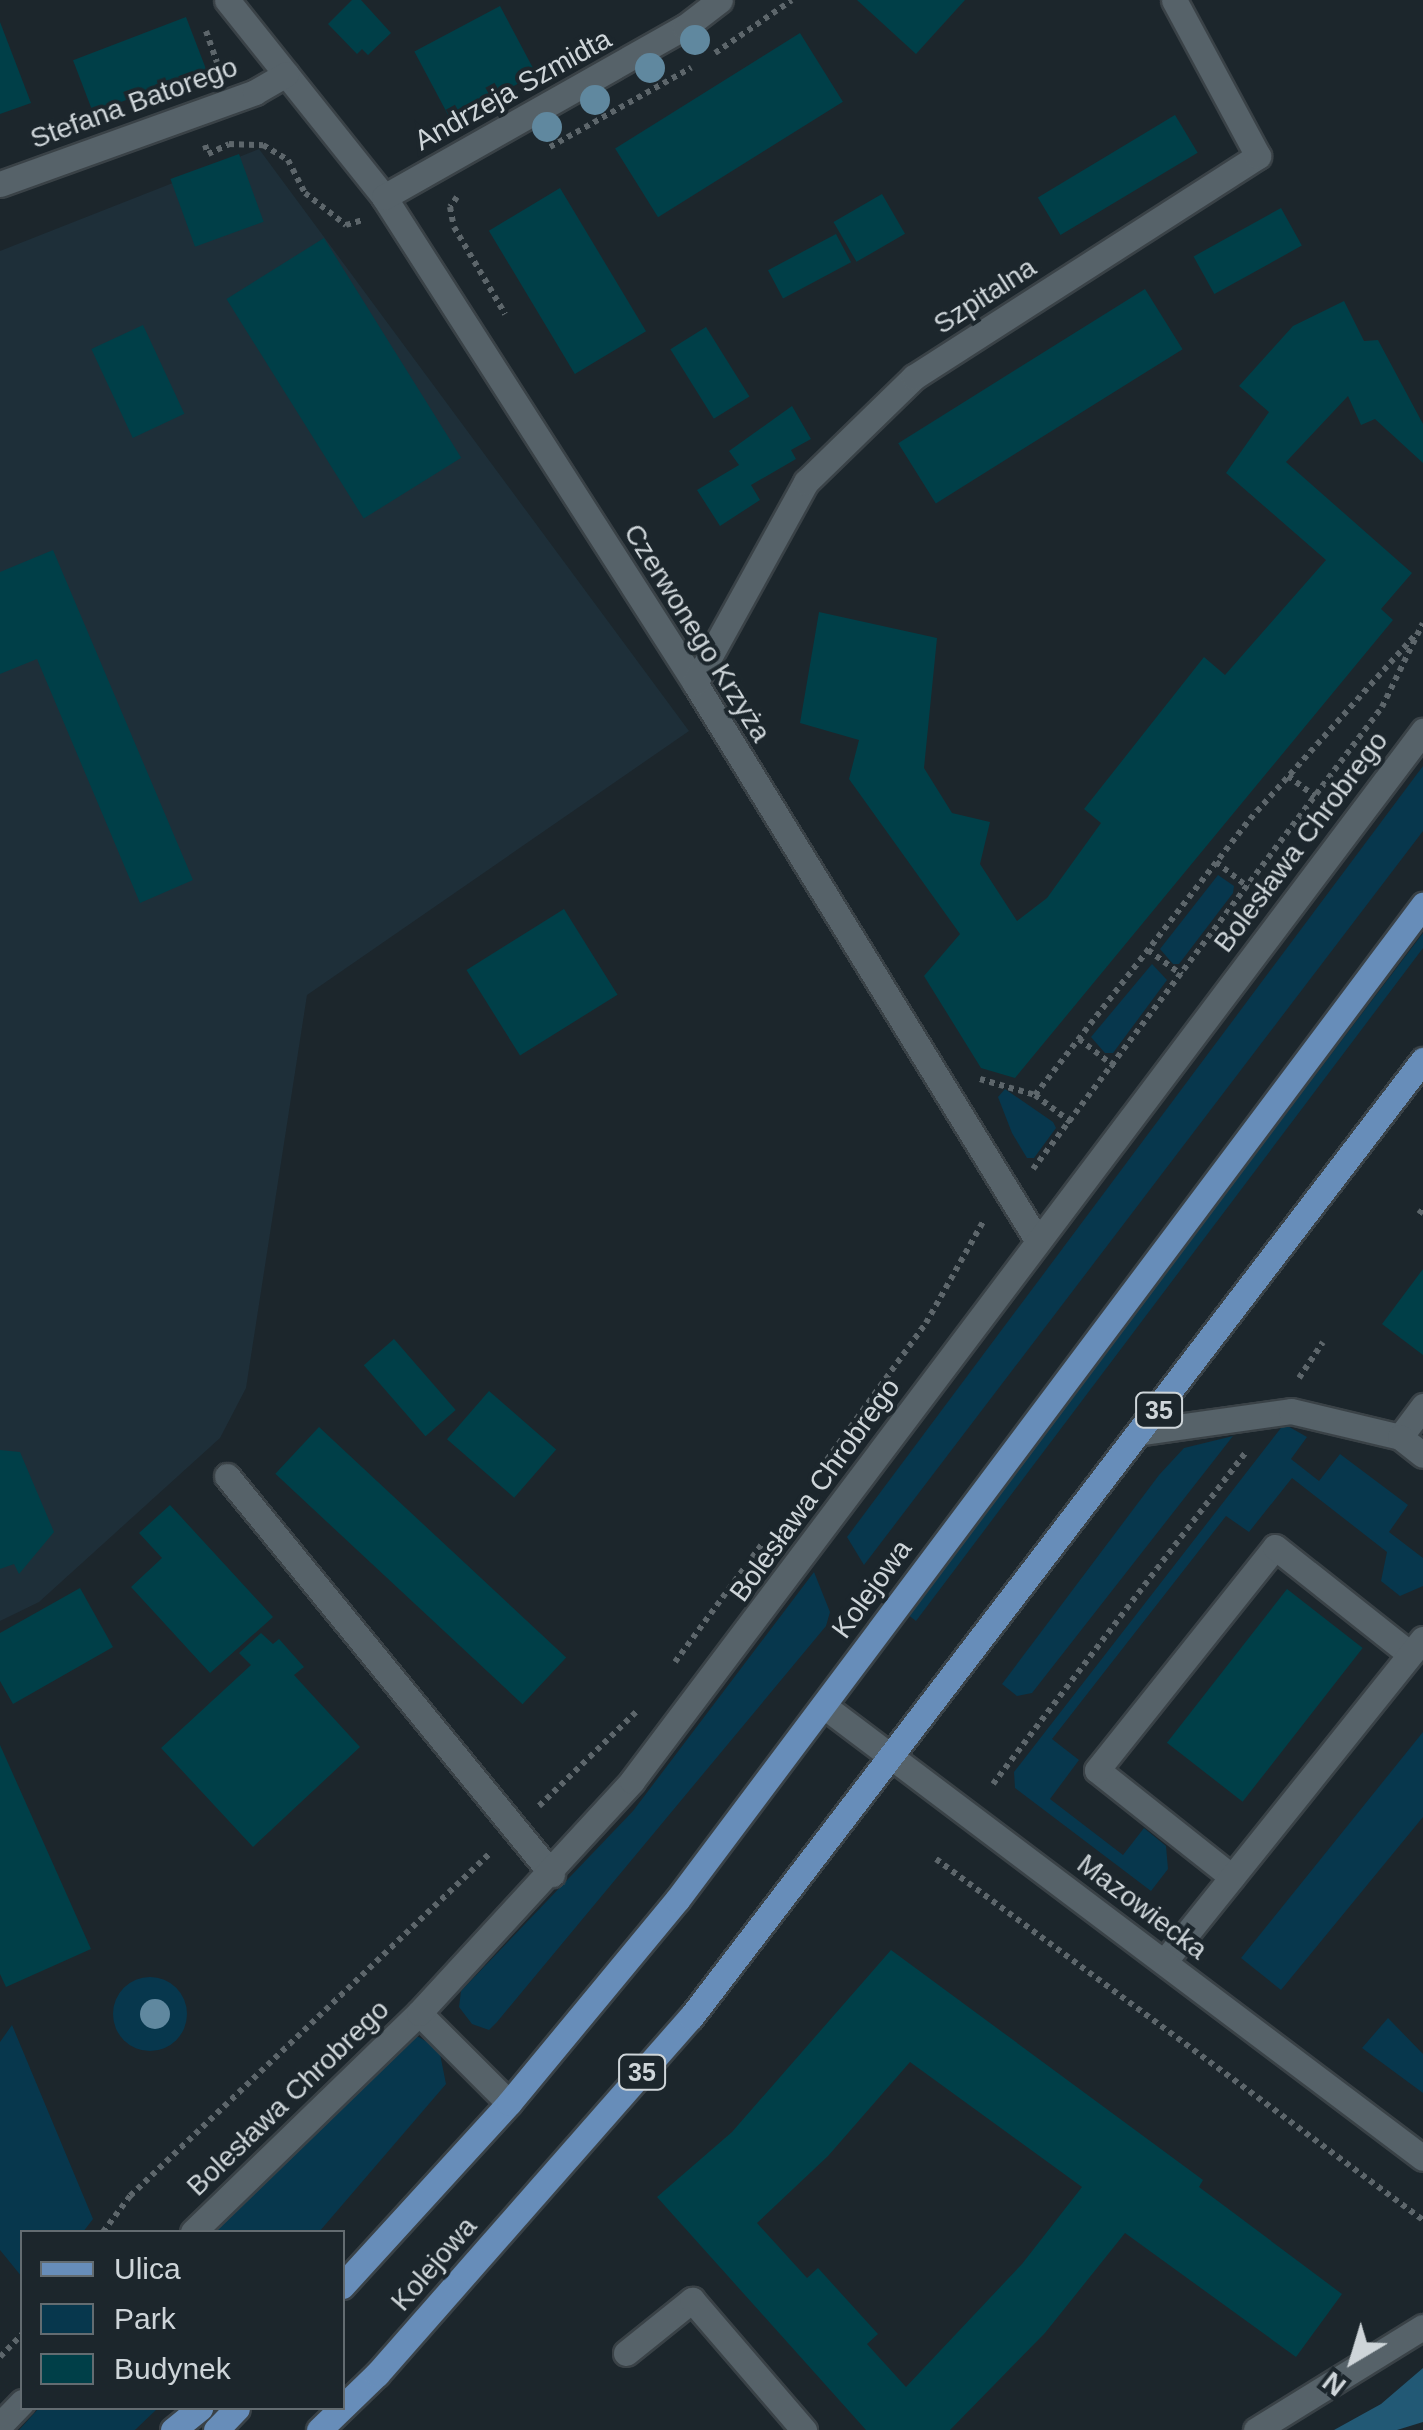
<!DOCTYPE html>
<html>
<head>
<meta charset="utf-8">
<style>
  body { margin:0 }
  #map { position:relative; width:1423px; height:2430px; overflow:hidden; background:#1c262c; font-family:Helvetica,sans-serif }
  div>[style] { position:absolute }
  [style*='--x'] { left:calc(var(--x)*1px); top:calc(var(--y)*1px); width:calc(var(--w)*1px); rotate:calc(var(--a)*1deg) }
  .built>* { inset:0; background:#1e2f39 }
  .green>* { inset:0; background:#07374d }
  .round { border-radius:50% }
  .forest>* { inset:0; background:#225975 }
  .building>* { inset:0; background:#003f48; transform-origin:0 0 }
  .path>* { height:6px; margin-top:-3px; transform-origin:0; background:repeating-linear-gradient(90deg,#5d666b 0 5px,transparent 0 10px) }
  .roads { filter:drop-shadow(2px 0 #3a4247) drop-shadow(-2px 0 #3a4247) drop-shadow(0 2px #3a4247) drop-shadow(0 -2px #3a4247) }
  .service>* { height:25px; margin:-12.5px; padding:0 12.5px; transform-origin:12.5px; border-radius:12.5px; background:#566269 }
  .minor>* { height:25px; margin:-12.5px; padding:0 12.5px; transform-origin:12.5px; border-radius:12.5px; background:#566269 }
  .primary>* { height:25px; margin:-12.5px; padding:0 12.5px; transform-origin:12.5px; border-radius:12.5px; background:#678db9 }
  .trees>* { width:30px; height:30px; margin:-15px; border-radius:50%; background:#60889f }
  span { translate:-50% -50%; white-space:nowrap; text-align:center; line-height:1.15; -webkit-text-stroke:8px #1c262c; paint-order:stroke }
  .shield-label span { padding:2px 8px; background:#1c262c; border:2px solid; border-radius:8px; -webkit-text-stroke-width:0 }
  .shield-label { font-size:25px; color:#ced5d9; font-weight:700 }
  .street-label { font-size:28px; color:#ced5d9 }
  .legend { position:absolute; left:20px; top:2230px; width:325px; height:180px; box-sizing:border-box; background:#1c262c; border:2px solid #636c71; margin:0; padding:12px 18px; list-style:none; font-size:30px; color:#ced5d9 }
  .legend li { display:flex; align-items:center; gap:20px; height:50px }
  .legend b { width:50px; border:2px solid #636c71 }
  .north { position:absolute; left:1303px; top:2310px; width:100px; height:100px; -webkit-text-stroke:8px #1c262c; paint-order:stroke; rotate:218deg; font-size:28px; font-weight:700; line-height:40px; text-align:center; color:#ced5d9 }
  .north::after { content:''; display:block; margin:auto; width:35px; height:45px; background:#ced5d9; clip-path:polygon(50% 0,100% 100%,50% 72%,0 100%) }
</style>
</head>
<body>
<div id="map">
  <div class="built">
    <div style="clip-path:polygon(259px 149px,689px 731px,307px 995px,246px 1388px,220px 1438px,39px 1602px,0 1621px,0 251px)"></div>
  </div>
  <div class="green">
    <div style="clip-path:polygon(1423px 766px,1423px 831px,864px 1565px,847px 1537px)"></div>
    <div style="clip-path:polygon(1218px 875px,1234px 886px,1233px 893px,1179px 964px,1173px 964px,1160px 949px)"></div>
    <div style="clip-path:polygon(1423px 933px,1423px 948px,916px 1621px,907px 1614px)"></div>
    <div style="clip-path:polygon(1152px 964px,1167px 980px,1113px 1053px,1105px 1053px,1091px 1037px)"></div>
    <div style="clip-path:polygon(1005px 1089px,1053px 1122px,1056px 1128px,1034px 1158px,1027px 1158px,1012px 1133px,998px 1097px)"></div>
    <div style="clip-path:polygon(1284px 1424px,1307px 1437px,1291px 1459px,1319px 1481px,1340px 1454px,1408px 1505px,1389px 1532px,1423px 1558px,1423px 1586px,1400px 1596px,1381px 1581px,1387px 1552px,1292px 1478px,1249px 1532px,1226px 1516px,1052px 1739px,1079px 1760px,1050px 1799px,1123px 1855px,1144px 1828px,1166px 1846px,1168px 1869px,1151px 1891px,1015px 1788px,1014px 1772px)"></div>
    <div style="clip-path:polygon(1233px 1436px,1032px 1693px,1017px 1696px,1002px 1684px,1159px 1475px,1184px 1448px)"></div>
    <div style="clip-path:polygon(814px 1572px,830px 1612px,826px 1626px,497px 2022px,489px 2030px,472px 2024px,459px 2007px,461px 1991px,633px 1811px)"></div>
    <div style="clip-path:polygon(1423px 1732px,1423px 1817px,1281px 1990px,1241px 1958px)"></div>
    <div class="round" style="left:113px;top:1977px;width:74px;height:74px"></div>
    <div style="clip-path:polygon(1388px 2018px,1423px 2054px,1423px 2093px,1362px 2048px)"></div>
    <div style="clip-path:polygon(12px 2025px,93px 2219px,83px 2232px,22px 2232px,22px 2277px,0 2250px,0 2042px)"></div>
    <div style="clip-path:polygon(417px 2036px,439px 2049px,446px 2084px,319px 2232px,212px 2232px)"></div>
    <div style="clip-path:polygon(39px 2408px,158px 2408px,135px 2430px,19px 2430px)"></div>
  </div>
  <div class="forest">
    <div style="clip-path:polygon(1423px 2368px,1423px 2422px,1397px 2430px,1334px 2430px,1381px 2404px)"></div>
  </div>
  <div class="building">
    <div style="clip-path:polygon(352px 0,361px 0,391px 33px,368px 55px,362px 49px,357px 54px,328px 24px)"></div>
    <div style="clip-path:polygon(857px 0,965px 0,916px 54px)"></div>
    <div style="left:500px;top:6px;width:77px;height:97px;rotate:62deg"></div>
    <div style="left:186px;top:17px;width:56px;height:121px;rotate:69deg"></div>
    <div style="clip-path:polygon(0 22px,31px 103px,0 114px)"></div>
    <div style="left:800px;top:33px;width:81px;height:218px;rotate:58deg"></div>
    <div style="left:1175px;top:115px;width:44px;height:160px;rotate:59deg"></div>
    <div style="left:239px;top:154px;width:72px;height:73px;rotate:70deg"></div>
    <div style="left:560px;top:188px;width:167px;height:83px;rotate:59deg"></div>
    <div style="left:882px;top:194px;width:46px;height:56px;rotate:60deg"></div>
    <div style="left:1281px;top:208px;width:43px;height:100px;rotate:61deg"></div>
    <div style="left:836px;top:234px;width:32px;height:77px;rotate:62deg"></div>
    <div style="left:324px;top:238px;width:259px;height:115px;rotate:58deg"></div>
    <div style="left:1145px;top:289px;width:71px;height:291px;rotate:58deg"></div>
    <div style="clip-path:polygon(1344px 301px,1364px 341px,1378px 340px,1423px 424px,1423px 463px,1375px 419px,1361px 425px,1348px 396px,1286px 462px,1412px 573px,1381px 609px,1393px 620px,1015px 1078px,981px 1068px,924px 976px,960px 934px,849px 779px,859px 740px,800px 723px,819px 612px,937px 638px,924px 768px,952px 813px,990px 822px,980px 864px,1017px 921px,1047px 898px,1101px 823px,1084px 809px,1204px 657px,1225px 675px,1326px 560px,1226px 473px,1269px 412px,1239px 386px,1293px 326px)"></div>
    <div style="left:143px;top:325px;width:98px;height:57px;rotate:65deg"></div>
    <div style="left:706px;top:327px;width:82px;height:42px;rotate:58deg"></div>
    <div style="clip-path:polygon(792px 406px,811px 439px,791px 450px,796px 459px,751px 485px,760px 500px,720px 526px,697px 490px,739px 465px,729px 451px)"></div>
    <div style="clip-path:polygon(53px 550px,193px 880px,140px 903px,37px 659px,0 674px,0 572px)"></div>
    <div style="left:564px;top:909px;width:101px;height:115px;rotate:58deg"></div>
    <div style="clip-path:polygon(1423px 1269px,1423px 1355px,1382px 1324px)"></div>
    <div style="left:394px;top:1339px;width:94px;height:40px;rotate:49deg"></div>
    <div style="left:489px;top:1391px;width:89px;height:64px;rotate:41deg"></div>
    <div style="left:319px;top:1427px;width:338px;height:64px;rotate:43deg"></div>
    <div style="clip-path:polygon(0 1450px,20px 1452px,54px 1532px,19px 1574px,14px 1564px,0 1569px)"></div>
    <div style="clip-path:polygon(170px 1505px,273px 1617px,210px 1673px,131px 1587px,162px 1558px,139px 1533px)"></div>
    <div style="clip-path:polygon(80px 1588px,113px 1647px,13px 1704px,0 1681px,0 1633px)"></div>
    <div style="left:1287px;top:1589px;width:96px;height:195px;rotate:38deg"></div>
    <div style="clip-path:polygon(261px 1633px,273px 1644px,279px 1639px,304px 1667px,294px 1675px,360px 1747px,253px 1847px,161px 1748px,251px 1665px,239px 1653px)"></div>
    <div style="clip-path:polygon(0 1745px,91px 1949px,6px 1987px,0 1974px)"></div>
    <div style="clip-path:polygon(evenodd,891px 1950px,1203px 2180px,1199px 2187px,1342px 2294px,1296px 2357px,1125px 2233px,1045px 2333px,950px 2430px,866px 2430px,657px 2197px,732px 2132px,891px 1950px,910px 2062px,1082px 2187px,1022px 2264px,906px 2387px,867px 2344px,878px 2334px,818px 2268px,807px 2278px,757px 2223px,828px 2156px,910px 2062px)"></div>
  </div>
  <div class="path">
    <div style="--x:206;--y:31;--w:42;--a:70.7"></div>
    <div style="--x:715;--y:53;--w:93;--a:-34.5"></div>
    <div style="--x:205;--y:145;--w:9;--a:72"></div>
    <div style="--x:208;--y:154;--w:23;--a:-25"></div>
    <div style="--x:229;--y:144;--w:34;--a:2"></div>
    <div style="--x:263;--y:145;--w:29;--a:31"></div>
    <div style="--x:288;--y:160;--w:37;--a:63"></div>
    <div style="--x:305;--y:193;--w:52;--a:38"></div>
    <div style="--x:346;--y:225;--w:17;--a:-17"></div>
    <div style="--x:550;--y:147;--w:162;--a:-29.3"></div>
    <div style="--x:457;--y:197;--w:12;--a:125"></div>
    <div style="--x:450;--y:207;--w:20;--a:79"></div>
    <div style="--x:454;--y:227;--w:101;--a:59.6"></div>
    <div style="--x:1288;--y:776;--w:34;--a:37"></div>
    <div style="--x:1216;--y:862;--w:41;--a:38"></div>
    <div style="--x:1148;--y:950;--w:42;--a:36.3"></div>
    <div style="--x:1079;--y:1039;--w:46;--a:37.9"></div>
    <div style="--x:980;--y:1079;--w:57;--a:16.2"></div>
    <div style="--x:1035;--y:1095;--w:350;--a:-52.1"></div>
    <div style="--x:1250;--y:819;--w:246;--a:-48.1"></div>
    <div style="--x:1035;--y:1095;--w:46;--a:37.1"></div>
    <div style="--x:1033;--y:1169;--w:579;--a:-52.93"></div>
    <div style="--x:1382;--y:707;--w:93;--a:-64"></div>
    <div style="--x:1419;--y:1214;--w:6;--a:-51"></div>
    <div style="--x:1299;--y:1378;--w:43;--a:-56.3"></div>
    <div style="--x:821;--y:1468;--w:179;--a:-54.1"></div>
    <div style="--x:926;--y:1323;--w:116;--a:-60.6"></div>
    <div style="--x:675;--y:1662;--w:147;--a:-53.6"></div>
    <div style="--x:993;--y:1784;--w:416;--a:-52.7"></div>
    <div style="--x:539;--y:1806;--w:136;--a:-44.1"></div>
    <div style="--x:936;--y:1859;--w:606;--a:36.55"></div>
    <div style="--x:103;--y:2232;--w:45;--a:-53.1"></div>
    <div style="--x:130;--y:2196;--w:497;--a:-43.6"></div>
    <div style="--x:0;--y:2357;--w:32;--a:-46"></div>
  </div>
  <div class="roads">
    <div class="service">
      <div style="--x:1142;--y:1432;--w:150;--a:-8"></div>
      <div style="--x:1291;--y:1411;--w:112;--a:13.4"></div>
      <div style="--x:1400;--y:1437;--w:39;--a:-53"></div>
      <div style="--x:1400;--y:1437;--w:29;--a:38"></div>
      <div style="--x:227;--y:1476;--w:514;--a:50.77"></div>
      <div style="--x:1232;--y:1877;--w:172;--a:-141.6"></div>
      <div style="--x:1097;--y:1770;--w:285;--a:-51.4"></div>
      <div style="--x:1275;--y:1547;--w:172;--a:38.4"></div>
      <div style="--x:1164;--y:1962;--w:414;--a:-51.3"></div>
      <div style="--x:419;--y:2013;--w:127;--a:45"></div>
      <div style="--x:626;--y:2353;--w:85;--a:-38.8"></div>
    </div>
    <div class="minor">
      <div style="--x:227;--y:0;--w:252;--a:51.4"></div>
      <div style="--x:384;--y:197;--w:577;--a:57.38"></div>
      <div style="--x:695;--y:683;--w:651;--a:58.43"></div>
      <div style="--x:0;--y:184;--w:271;--a:-19.8"></div>
      <div style="--x:255;--y:92;--w:36;--a:-30"></div>
      <div style="--x:384;--y:197;--w:346;--a:-29.5"></div>
      <div style="--x:685;--y:27;--w:44;--a:-37.6"></div>
      <div style="--x:695;--y:683;--w:230;--a:-61.1"></div>
      <div style="--x:806;--y:482;--w:151;--a:-44.2"></div>
      <div style="--x:914;--y:377;--w:409;--a:-32.7"></div>
      <div style="--x:1258;--y:156;--w:177;--a:-118.3"></div>
      <div style="--x:824;--y:1706;--w:750;--a:37.04"></div>
      <div style="--x:193;--y:2232;--w:315;--a:-44.1"></div>
      <div style="--x:419;--y:2013;--w:315;--a:-47.4"></div>
      <div style="--x:632;--y:1781;--w:1315;--a:-53.01"></div>
      <div style="--x:692;--y:2300;--w:172;--a:49.3"></div>
      <div style="--x:0;--y:2425;--w:32;--a:-46"></div>
      <div style="--x:1256;--y:2430;--w:196;--a:-31.7"></div>
    </div>
    <div class="primary">
      <div style="--x:342;--y:2286;--w:248;--a:-47.6"></div>
      <div style="--x:509;--y:2103;--w:264;--a:-50.4"></div>
      <div style="--x:677;--y:1900;--w:1244;--a:-53.14"></div>
      <div style="--x:173;--y:2430;--w:35;--a:-39"></div>
      <div style="--x:216;--y:2430;--w:30;--a:-46"></div>
      <div style="--x:319;--y:2430;--w:81;--a:-44"></div>
      <div style="--x:377;--y:2374;--w:475;--a:-48.7"></div>
      <div style="--x:691;--y:2017;--w:1205;--a:-52.59"></div>
    </div>
  </div>
  <div class="trees">
    <div style="left:695px;top:40px"></div>
    <div style="left:650px;top:68px"></div>
    <div style="left:595px;top:100px"></div>
    <div style="left:547px;top:127px"></div>
    <div style="left:155px;top:2014px"></div>
  </div>
  <div class="shield-label">
    <span style="left:1159px;top:1410px">35</span>
    <span style="left:642px;top:2072px">35</span>
  </div>
  <div class="street-label">
    <span style="left:513px;top:90px;rotate:-29deg">Andrzeja Szmidta</span>
    <span style="left:134px;top:103px;rotate:-20deg">Stefana Batorego</span>
    <span style="left:985px;top:296px;rotate:-33deg">Szpitalna</span>
    <span style="left:697px;top:633px;rotate:58deg">Czerwonego Krzyża</span>
    <span style="left:1301px;top:842px;rotate:-53deg">Bolesława Chrobrego</span>
    <span style="left:815px;top:1490px;rotate:-54deg">Bolesława Chrobrego</span>
    <span style="left:872px;top:1589px;rotate:-54deg">Kolejowa</span>
    <span style="left:1142px;top:1907px;rotate:37deg">Mazowiecka</span>
    <span style="left:288px;top:2098px;rotate:-44deg">Bolesława Chrobrego</span>
    <span style="left:434px;top:2264px;rotate:-49deg">Kolejowa</span>
  </div>
  <ul class="legend">
  <li><b style="height:12px;background:#678db9"></b>Ulica</li>
  <li><b style="height:28px;background:#07374d"></b>Park</li>
  <li><b style="height:28px;background:#003f48"></b>Budynek</li>
  </ul>
  <div class="north">N</div>
</div>
</body>
</html>
